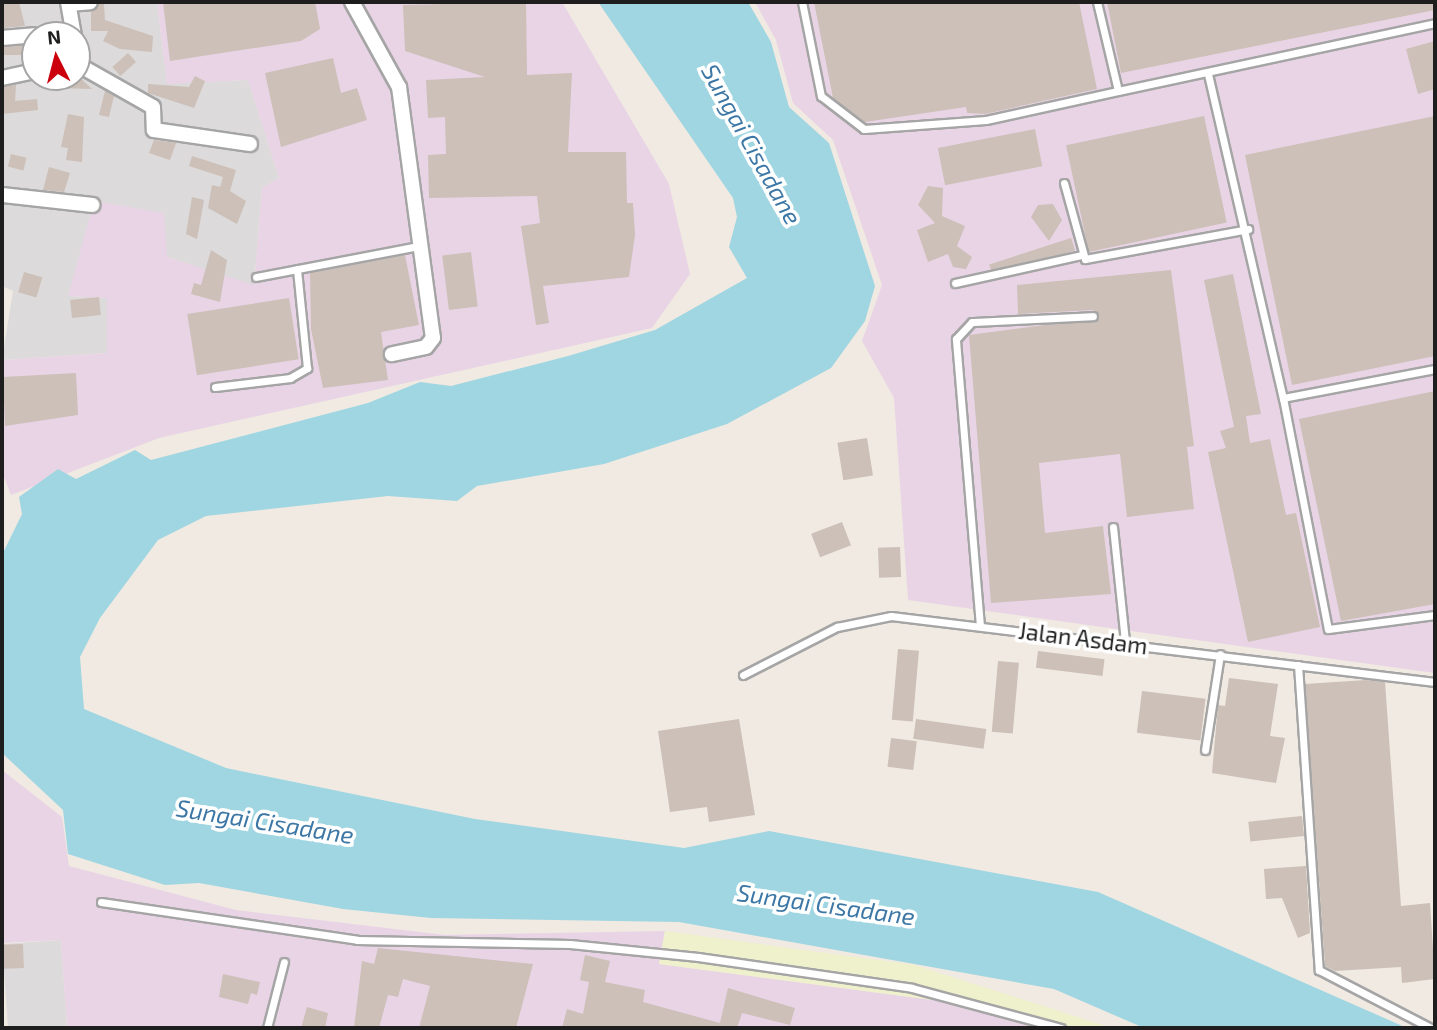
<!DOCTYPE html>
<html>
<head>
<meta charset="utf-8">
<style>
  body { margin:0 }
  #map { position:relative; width:1437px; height:1030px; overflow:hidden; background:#f0eae2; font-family:"Exo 2",sans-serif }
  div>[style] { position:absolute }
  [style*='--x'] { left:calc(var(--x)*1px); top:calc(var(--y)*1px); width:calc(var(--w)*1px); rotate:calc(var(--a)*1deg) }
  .residential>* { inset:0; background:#dcdada; transform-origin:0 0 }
  .industrial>* { inset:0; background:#e9d4e6 }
  .farmland>* { inset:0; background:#eff0cc }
  .water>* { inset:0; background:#9fd6e1 }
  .building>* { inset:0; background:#ccc0b8; transform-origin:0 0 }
  .roads { filter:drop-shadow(2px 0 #a5a5a5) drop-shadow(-2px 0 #a5a5a5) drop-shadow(0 2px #a5a5a5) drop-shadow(0 -2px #a5a5a5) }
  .lane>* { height:7px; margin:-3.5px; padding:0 3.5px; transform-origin:3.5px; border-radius:3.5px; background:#fff }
  .street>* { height:14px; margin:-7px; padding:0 7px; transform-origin:7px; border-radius:7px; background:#fff }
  span { translate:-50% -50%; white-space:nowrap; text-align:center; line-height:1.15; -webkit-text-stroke:7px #fff; paint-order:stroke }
  .street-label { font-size:23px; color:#1e1e1e }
  .water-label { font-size:24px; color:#3d77a5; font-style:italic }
  .frame { position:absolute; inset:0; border:4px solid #1e1e1e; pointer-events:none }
  .north { position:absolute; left:21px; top:21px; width:70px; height:70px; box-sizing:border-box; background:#fff; border:2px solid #a5a5a5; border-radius:50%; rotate:354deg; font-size:19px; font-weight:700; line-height:28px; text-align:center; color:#1e1e1e }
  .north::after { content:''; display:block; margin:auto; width:24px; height:32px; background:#cb000c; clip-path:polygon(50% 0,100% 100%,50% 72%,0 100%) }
</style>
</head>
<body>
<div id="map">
  <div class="residential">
    <div style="clip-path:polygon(evenodd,2px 2px,157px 2px,167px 83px,248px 80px,279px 178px,262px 188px,254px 286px,167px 257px,69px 296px,107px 298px,107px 353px,2px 360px,13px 291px,2px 286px,2px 2px,35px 35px,77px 35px,77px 77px,35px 77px,35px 35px)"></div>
    <div style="left:61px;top:940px;width:88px;height:59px;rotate:86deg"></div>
  </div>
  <div class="industrial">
    <div style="clip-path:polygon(157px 2px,562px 2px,669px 184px,690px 274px,652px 328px,159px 438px,11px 495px,2px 472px,2px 360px,107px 353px,107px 298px,68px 296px,94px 201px,164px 213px,167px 257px,254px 285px,262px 188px,279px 178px,248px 80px,167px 84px)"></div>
    <div style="clip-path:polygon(755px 2px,1435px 2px,1435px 673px,908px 600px,894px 398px,862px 341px,882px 285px,833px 140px,793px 103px,776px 40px)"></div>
    <div style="clip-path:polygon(2px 770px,62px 817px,69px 866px,236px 910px,445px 935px,665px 931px,659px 964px,948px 1002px,1043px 1028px,67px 1028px,61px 940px,2px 943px)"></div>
  </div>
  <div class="farmland">
    <div style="clip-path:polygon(665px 931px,915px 965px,1112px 1028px,1043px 1028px,948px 1002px,659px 964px)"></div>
  </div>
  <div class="water">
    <div style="clip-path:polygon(598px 2px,748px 2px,771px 42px,789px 107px,829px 143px,875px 286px,865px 321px,831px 368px,727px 424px,604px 464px,477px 486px,457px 501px,388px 496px,206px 516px,158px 540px,100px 618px,80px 657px,84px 709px,226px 768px,475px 819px,684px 848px,769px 831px,1098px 892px,1407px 1028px,1144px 1028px,1054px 989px,679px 922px,431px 918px,343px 909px,199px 883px,165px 885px,68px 854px,63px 810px,2px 753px,2px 555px,22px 514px,19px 497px,58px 469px,76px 479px,135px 450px,151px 460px,368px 403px,420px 382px,451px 386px,568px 356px,655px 330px,747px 278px,729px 247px,737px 217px,733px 198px)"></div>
  </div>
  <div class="building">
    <div style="clip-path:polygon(2px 2px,19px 2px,25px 26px,2px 28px)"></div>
    <div style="clip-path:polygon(163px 2px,315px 2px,320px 29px,301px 41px,170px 61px)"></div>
    <div style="clip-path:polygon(526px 2px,527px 75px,572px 73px,568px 152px,626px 152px,627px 203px,633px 203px,635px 235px,629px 277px,543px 286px,549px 323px,536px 325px,521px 226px,540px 223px,537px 196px,429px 198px,428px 155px,446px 154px,445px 117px,428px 118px,426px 80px,485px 77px,405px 51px,403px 5px)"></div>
    <div style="clip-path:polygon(814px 2px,1079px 2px,1097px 89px,985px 114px,967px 113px,966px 107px,865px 122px,833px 98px)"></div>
    <div style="clip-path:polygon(1107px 2px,1435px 2px,1435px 10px,1121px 73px)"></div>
    <div style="clip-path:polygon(99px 4px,104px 4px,105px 20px,153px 36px,152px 52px,120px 49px,103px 41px,108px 31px,91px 31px,91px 12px)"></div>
    <div style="clip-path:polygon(1435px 41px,1435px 89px,1418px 94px,1406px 49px)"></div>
    <div style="clip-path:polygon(35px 45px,35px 55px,2px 55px,2px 47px)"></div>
    <div style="left:128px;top:53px;width:12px;height:21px;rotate:48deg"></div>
    <div style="clip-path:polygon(333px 58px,341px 93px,357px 88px,367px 120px,281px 147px,265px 73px)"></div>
    <div style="clip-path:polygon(77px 75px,92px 89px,55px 88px,54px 77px)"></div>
    <div style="clip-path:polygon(195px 76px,205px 81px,194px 108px,148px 93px,148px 84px,189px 87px)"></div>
    <div style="clip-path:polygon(16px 85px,15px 101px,37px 99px,38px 110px,2px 114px,2px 87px)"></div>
    <div style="clip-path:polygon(105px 91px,114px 96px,109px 117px,99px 115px)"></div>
    <div style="clip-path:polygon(68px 114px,84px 117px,82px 162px,66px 160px,68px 148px,61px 147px)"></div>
    <div style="left:1204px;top:116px;width:109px;height:141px;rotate:78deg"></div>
    <div style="clip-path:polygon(1435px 116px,1435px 356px,1292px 385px,1245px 155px)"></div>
    <div style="left:1035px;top:129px;width:38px;height:99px;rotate:79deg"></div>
    <div style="clip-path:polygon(154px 140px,176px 143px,170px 160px,149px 153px)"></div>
    <div style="left:11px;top:154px;width:16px;height:13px;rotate:14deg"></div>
    <div style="clip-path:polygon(192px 156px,236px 170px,230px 191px,246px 201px,237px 224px,208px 208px,212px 185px,220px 187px,223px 177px,189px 166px)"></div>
    <div style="clip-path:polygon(49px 167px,70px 173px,64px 192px,43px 190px)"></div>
    <div style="clip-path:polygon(928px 186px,943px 188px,942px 216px,965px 226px,957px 246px,972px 257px,966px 269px,953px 267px,948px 254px,928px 262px,917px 230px,935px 223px,918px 205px)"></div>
    <div style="clip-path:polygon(192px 197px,204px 200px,197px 239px,186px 234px)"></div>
    <div style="clip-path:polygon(1053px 204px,1062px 220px,1049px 241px,1031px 217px,1038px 205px)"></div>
    <div style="left:1071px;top:238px;width:13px;height:86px;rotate:72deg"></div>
    <div style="clip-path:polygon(211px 250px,227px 260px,220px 302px,191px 294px,194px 283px,201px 285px)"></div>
    <div style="left:471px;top:252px;width:55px;height:29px;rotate:83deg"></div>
    <div style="clip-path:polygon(405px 255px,419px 325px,381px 332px,388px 380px,323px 388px,311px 329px,310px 273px)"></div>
    <div style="clip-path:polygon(1171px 270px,1194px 446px,1187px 447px,1194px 509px,1127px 517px,1120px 454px,1039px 463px,1045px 533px,1103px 526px,1111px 594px,991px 603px,969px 335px,1099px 318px,1093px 310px,1018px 314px,1017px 285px)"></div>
    <div style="left:24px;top:272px;width:19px;height:21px;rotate:16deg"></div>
    <div style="clip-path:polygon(1233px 274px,1261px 414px,1246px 416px,1250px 443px,1270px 439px,1286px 515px,1296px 513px,1320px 627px,1248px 642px,1208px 452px,1226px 448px,1220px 431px,1234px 427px,1204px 280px)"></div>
    <div style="left:99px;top:297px;width:18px;height:29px;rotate:84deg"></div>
    <div style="left:289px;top:298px;width:62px;height:103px;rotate:81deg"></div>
    <div style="clip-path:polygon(76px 373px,78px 415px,5px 426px,3px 377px)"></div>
    <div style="clip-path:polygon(1435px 391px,1435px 604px,1341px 621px,1299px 419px)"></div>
    <div style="left:867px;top:438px;width:38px;height:30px;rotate:81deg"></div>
    <div style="left:842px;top:522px;width:25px;height:33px;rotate:69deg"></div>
    <div style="left:900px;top:547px;width:30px;height:22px;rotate:88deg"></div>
    <div style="left:898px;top:649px;width:21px;height:71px;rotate:5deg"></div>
    <div style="left:1038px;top:651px;width:67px;height:17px;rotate:7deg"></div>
    <div style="left:998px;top:661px;width:21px;height:71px;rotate:5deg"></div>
    <div style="clip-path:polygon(1229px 678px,1278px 684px,1270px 736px,1285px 738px,1276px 783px,1212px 773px,1218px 705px,1225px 706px)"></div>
    <div style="clip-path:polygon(1366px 680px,1385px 682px,1401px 906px,1430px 903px,1435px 979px,1402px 983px,1401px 967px,1335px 971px,1325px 966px,1305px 684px)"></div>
    <div style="left:1142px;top:691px;width:64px;height:42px;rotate:7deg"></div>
    <div style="clip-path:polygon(739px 719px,755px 815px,709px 822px,707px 807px,670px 812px,658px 731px)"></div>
    <div style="left:916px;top:719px;width:71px;height:20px;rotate:8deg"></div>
    <div style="left:891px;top:738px;width:26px;height:29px;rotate:7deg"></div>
    <div style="left:1302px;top:816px;width:20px;height:54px;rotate:84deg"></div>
    <div style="clip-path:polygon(1306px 866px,1310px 933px,1298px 938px,1282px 898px,1266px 899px,1264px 869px)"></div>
    <div style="left:23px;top:944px;width:24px;height:21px;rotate:88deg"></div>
    <div style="clip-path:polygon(378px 948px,533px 964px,516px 1028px,419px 1028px,430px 986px,403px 979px,398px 997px,388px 995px,379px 1028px,354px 1028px,362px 961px,374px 964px)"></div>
    <div style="clip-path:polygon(585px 955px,610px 961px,605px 982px,645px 990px,643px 1002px,720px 1023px,728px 988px,795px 1008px,790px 1025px,742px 1013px,737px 1028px,562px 1028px,567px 1009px,583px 1014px,589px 982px,580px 980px)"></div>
    <div style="clip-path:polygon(223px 974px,260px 982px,257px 995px,251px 993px,248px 1004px,219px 997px)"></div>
    <div style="clip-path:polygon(307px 1007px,328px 1013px,325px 1028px,301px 1028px)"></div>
  </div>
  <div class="roads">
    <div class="lane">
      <div style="--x:802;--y:2;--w:96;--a:78.6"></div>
      <div style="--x:821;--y:96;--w:54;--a:37.5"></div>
      <div style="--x:864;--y:129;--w:122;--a:-4.2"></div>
      <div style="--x:986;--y:120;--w:135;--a:-12.4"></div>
      <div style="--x:1097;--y:2;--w:91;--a:76.7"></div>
      <div style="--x:1118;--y:91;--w:324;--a:-12.1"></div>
      <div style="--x:1208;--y:74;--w:333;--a:77"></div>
      <div style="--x:1283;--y:398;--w:155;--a:-10.8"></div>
      <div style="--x:1064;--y:183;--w:79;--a:74.6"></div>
      <div style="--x:1085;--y:259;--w:166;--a:-10.4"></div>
      <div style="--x:256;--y:277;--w:166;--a:-10.8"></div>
      <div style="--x:955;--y:283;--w:129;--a:-12.5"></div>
      <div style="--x:215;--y:387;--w:76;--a:-6.8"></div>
      <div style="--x:290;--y:378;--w:20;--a:-30"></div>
      <div style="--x:307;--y:368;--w:99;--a:-95.8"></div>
      <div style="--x:1283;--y:398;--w:235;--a:79"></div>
      <div style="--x:1328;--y:629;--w:108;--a:-7.5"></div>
      <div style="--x:1113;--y:527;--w:116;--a:84"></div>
      <div style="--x:980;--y:626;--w:288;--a:-94.8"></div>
      <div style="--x:956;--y:339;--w:23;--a:-47"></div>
      <div style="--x:972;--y:322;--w:121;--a:-2.8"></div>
      <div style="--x:1298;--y:665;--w:306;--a:86.1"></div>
      <div style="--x:1319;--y:970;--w:126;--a:27.4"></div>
      <div style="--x:743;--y:675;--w:106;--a:-27.1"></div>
      <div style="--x:837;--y:627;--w:55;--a:-11.5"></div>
      <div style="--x:891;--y:616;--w:548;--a:6.92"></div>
      <div style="--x:1205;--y:750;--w:97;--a:-81.1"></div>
      <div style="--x:101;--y:902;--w:259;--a:8.4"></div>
      <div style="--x:357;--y:940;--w:213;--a:1.1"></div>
      <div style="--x:570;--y:944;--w:129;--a:5.8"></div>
      <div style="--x:698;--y:957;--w:216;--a:8.2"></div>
      <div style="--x:912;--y:988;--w:154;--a:15"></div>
      <div style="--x:267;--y:1028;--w:68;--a:-75.6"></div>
    </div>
    <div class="street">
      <div style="--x:68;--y:2;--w:34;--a:80"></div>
      <div style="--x:352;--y:2;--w:97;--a:61.1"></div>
      <div style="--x:399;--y:87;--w:253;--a:82.3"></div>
      <div style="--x:433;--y:338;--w:11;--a:128"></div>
      <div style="--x:426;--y:347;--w:35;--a:168"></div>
      <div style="--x:69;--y:4;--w:21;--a:-5"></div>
      <div style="--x:2;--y:38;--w:32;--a:-5"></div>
      <div style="--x:77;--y:64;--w:87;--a:29.5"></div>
      <div style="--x:153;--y:107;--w:23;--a:88"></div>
      <div style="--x:154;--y:130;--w:97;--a:8.3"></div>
      <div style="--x:2;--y:78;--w:34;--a:-12"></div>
      <div style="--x:2;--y:195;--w:91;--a:6.3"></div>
    </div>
  </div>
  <div class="street-label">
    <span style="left:1083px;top:638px;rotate:7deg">Jalan Asdam</span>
  </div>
  <div class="water-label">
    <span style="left:752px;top:144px;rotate:61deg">Sungai Cisadane</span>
    <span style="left:265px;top:821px;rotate:9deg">Sungai Cisadane</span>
    <span style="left:826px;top:904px;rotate:8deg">Sungai Cisadane</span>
  </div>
  <div class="frame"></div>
  <div class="north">N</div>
</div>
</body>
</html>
